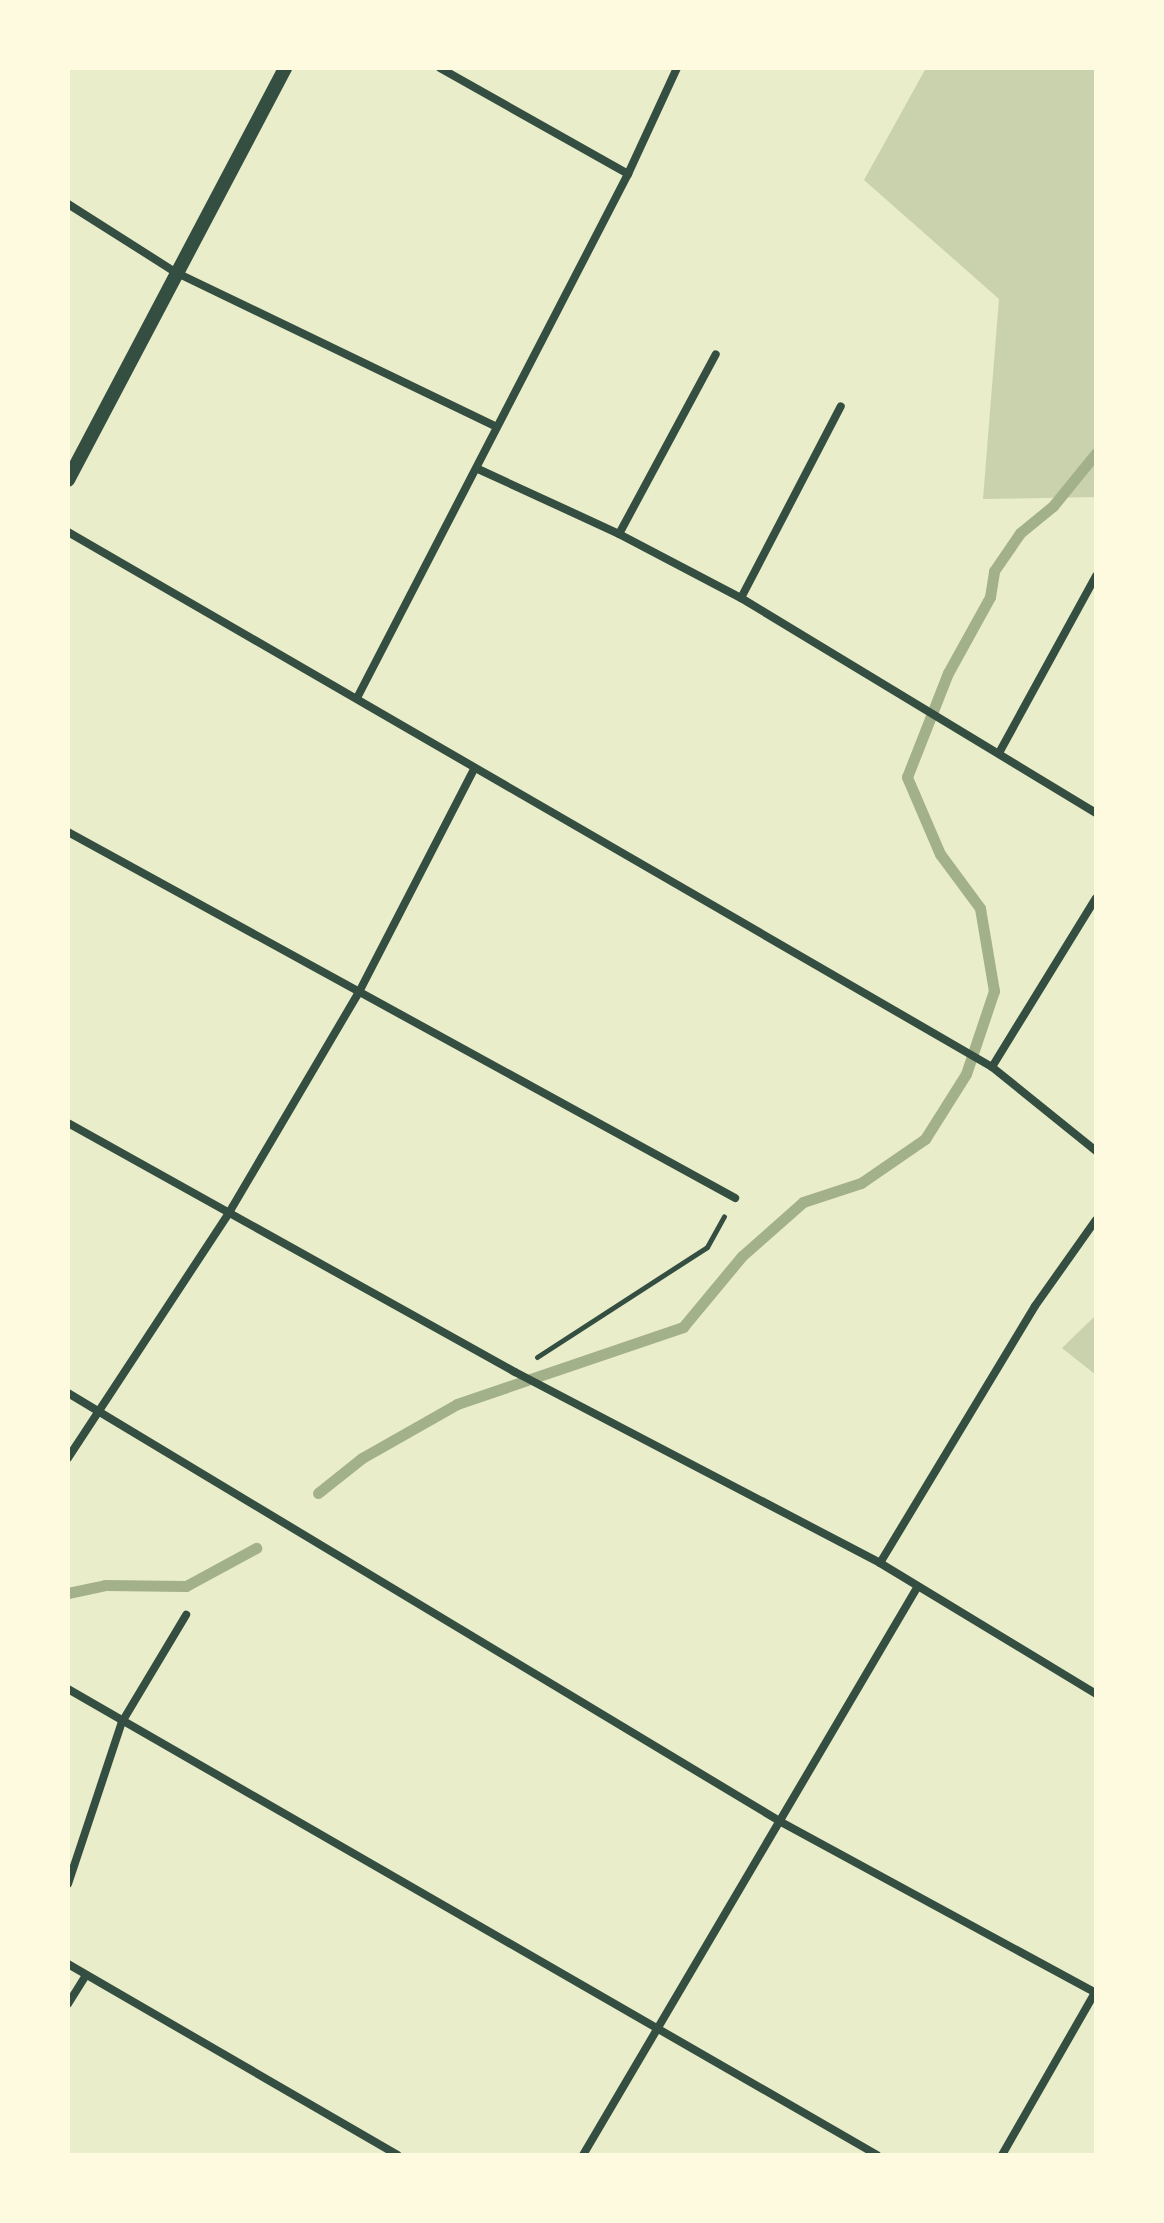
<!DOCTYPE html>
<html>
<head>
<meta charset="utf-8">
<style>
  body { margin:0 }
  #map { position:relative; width:1164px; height:2223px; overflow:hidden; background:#e9edc9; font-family:"Golos Text",sans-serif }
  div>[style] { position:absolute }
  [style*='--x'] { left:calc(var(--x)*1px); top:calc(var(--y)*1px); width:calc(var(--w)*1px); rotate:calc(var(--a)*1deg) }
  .green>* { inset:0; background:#cad2ad }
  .stream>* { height:11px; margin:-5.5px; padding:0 5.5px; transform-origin:5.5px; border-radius:5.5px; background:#a3b18a }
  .path>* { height:5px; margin:-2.5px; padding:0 2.5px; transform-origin:2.5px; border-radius:2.5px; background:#344e41 }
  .minor>* { height:8px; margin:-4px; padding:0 4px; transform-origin:4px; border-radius:4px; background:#344e41 }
  .tertiary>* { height:14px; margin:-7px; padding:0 7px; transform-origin:7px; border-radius:7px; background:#344e41 }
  span { translate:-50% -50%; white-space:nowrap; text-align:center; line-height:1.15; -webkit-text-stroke:7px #fefae0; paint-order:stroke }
  .frame { position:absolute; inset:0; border:70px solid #fefae0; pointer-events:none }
</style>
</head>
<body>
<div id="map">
  <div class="green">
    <div style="clip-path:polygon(926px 68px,1096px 68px,1096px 497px,983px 499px,999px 299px,864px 180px)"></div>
    <div style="clip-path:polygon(1096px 1315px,1096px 1375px,1062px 1348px)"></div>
  </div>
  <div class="stream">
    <div style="--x:318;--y:1493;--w:56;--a:-38.5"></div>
    <div style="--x:362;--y:1458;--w:109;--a:-29.6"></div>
    <div style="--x:457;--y:1404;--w:239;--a:-18.8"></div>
    <div style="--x:683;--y:1327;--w:92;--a:-50.3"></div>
    <div style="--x:742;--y:1256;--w:81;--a:-41.5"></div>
    <div style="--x:803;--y:1202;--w:61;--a:-18.1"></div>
    <div style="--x:861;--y:1183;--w:78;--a:-34.5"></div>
    <div style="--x:925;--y:1139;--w:77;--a:-57.8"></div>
    <div style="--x:966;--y:1074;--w:88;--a:-71.4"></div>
    <div style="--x:994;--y:991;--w:84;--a:-99.6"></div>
    <div style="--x:980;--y:908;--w:67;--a:-126.5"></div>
    <div style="--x:940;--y:854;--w:84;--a:-113.2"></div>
    <div style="--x:907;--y:777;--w:112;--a:-68.5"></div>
    <div style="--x:948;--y:673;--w:87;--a:-61.1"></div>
    <div style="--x:990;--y:597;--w:26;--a:-81"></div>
    <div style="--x:994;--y:571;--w:46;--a:-55.6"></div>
    <div style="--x:1020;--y:533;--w:43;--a:-39.3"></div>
    <div style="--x:1053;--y:506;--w:68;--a:-50.9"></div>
    <div style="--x:68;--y:1593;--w:38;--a:-12"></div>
    <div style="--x:105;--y:1585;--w:81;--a:0.7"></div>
    <div style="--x:186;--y:1586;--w:80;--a:-28.5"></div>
  </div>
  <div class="path">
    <div style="--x:537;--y:1357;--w:202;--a:-32.9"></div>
    <div style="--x:707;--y:1247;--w:35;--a:-61"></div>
  </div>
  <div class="minor">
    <div style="--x:440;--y:68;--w:216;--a:29.4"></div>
    <div style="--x:68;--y:204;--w:127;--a:32.4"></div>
    <div style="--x:175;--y:272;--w:357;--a:25.7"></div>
    <div style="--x:478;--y:469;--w:155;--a:24.7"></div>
    <div style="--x:619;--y:534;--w:138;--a:27.7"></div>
    <div style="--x:741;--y:598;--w:415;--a:31.2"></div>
    <div style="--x:68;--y:532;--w:1068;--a:30.07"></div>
    <div style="--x:992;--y:1067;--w:198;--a:-58.4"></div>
    <div style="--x:619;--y:534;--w:204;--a:-61.7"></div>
    <div style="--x:741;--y:598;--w:216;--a:-62.5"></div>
    <div style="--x:357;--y:698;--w:590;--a:-62.65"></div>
    <div style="--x:628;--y:174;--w:117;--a:-65.2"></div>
    <div style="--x:999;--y:753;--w:202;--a:-61.3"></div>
    <div style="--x:68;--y:832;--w:761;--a:28.75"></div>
    <div style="--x:992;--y:1067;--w:134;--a:38.9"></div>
    <div style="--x:68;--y:1123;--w:512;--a:29.12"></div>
    <div style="--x:515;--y:1372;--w:412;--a:27.6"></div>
    <div style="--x:880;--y:1563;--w:253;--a:31.2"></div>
    <div style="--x:68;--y:1393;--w:832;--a:31.03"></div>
    <div style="--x:781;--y:1822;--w:358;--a:28.5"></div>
    <div style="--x:68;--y:1458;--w:295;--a:-56.7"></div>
    <div style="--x:230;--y:1211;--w:252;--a:-59.5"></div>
    <div style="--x:358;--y:994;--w:253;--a:-62.7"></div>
    <div style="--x:880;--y:1563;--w:300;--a:-58.9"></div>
    <div style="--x:1035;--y:1306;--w:105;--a:-54.7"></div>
    <div style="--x:68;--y:1689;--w:934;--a:29.94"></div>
    <div style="--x:68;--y:1884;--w:171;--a:-71.6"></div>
    <div style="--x:122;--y:1722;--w:125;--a:-59.1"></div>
    <div style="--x:68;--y:1964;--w:381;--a:30.1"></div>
    <div style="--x:68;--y:2004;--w:34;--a:-58"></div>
    <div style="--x:583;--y:2155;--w:660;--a:-59.51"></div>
    <div style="--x:1002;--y:2155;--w:189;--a:-60.2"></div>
  </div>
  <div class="tertiary">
    <div style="--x:68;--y:480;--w:466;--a:-62.2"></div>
  </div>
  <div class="frame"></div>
</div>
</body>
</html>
